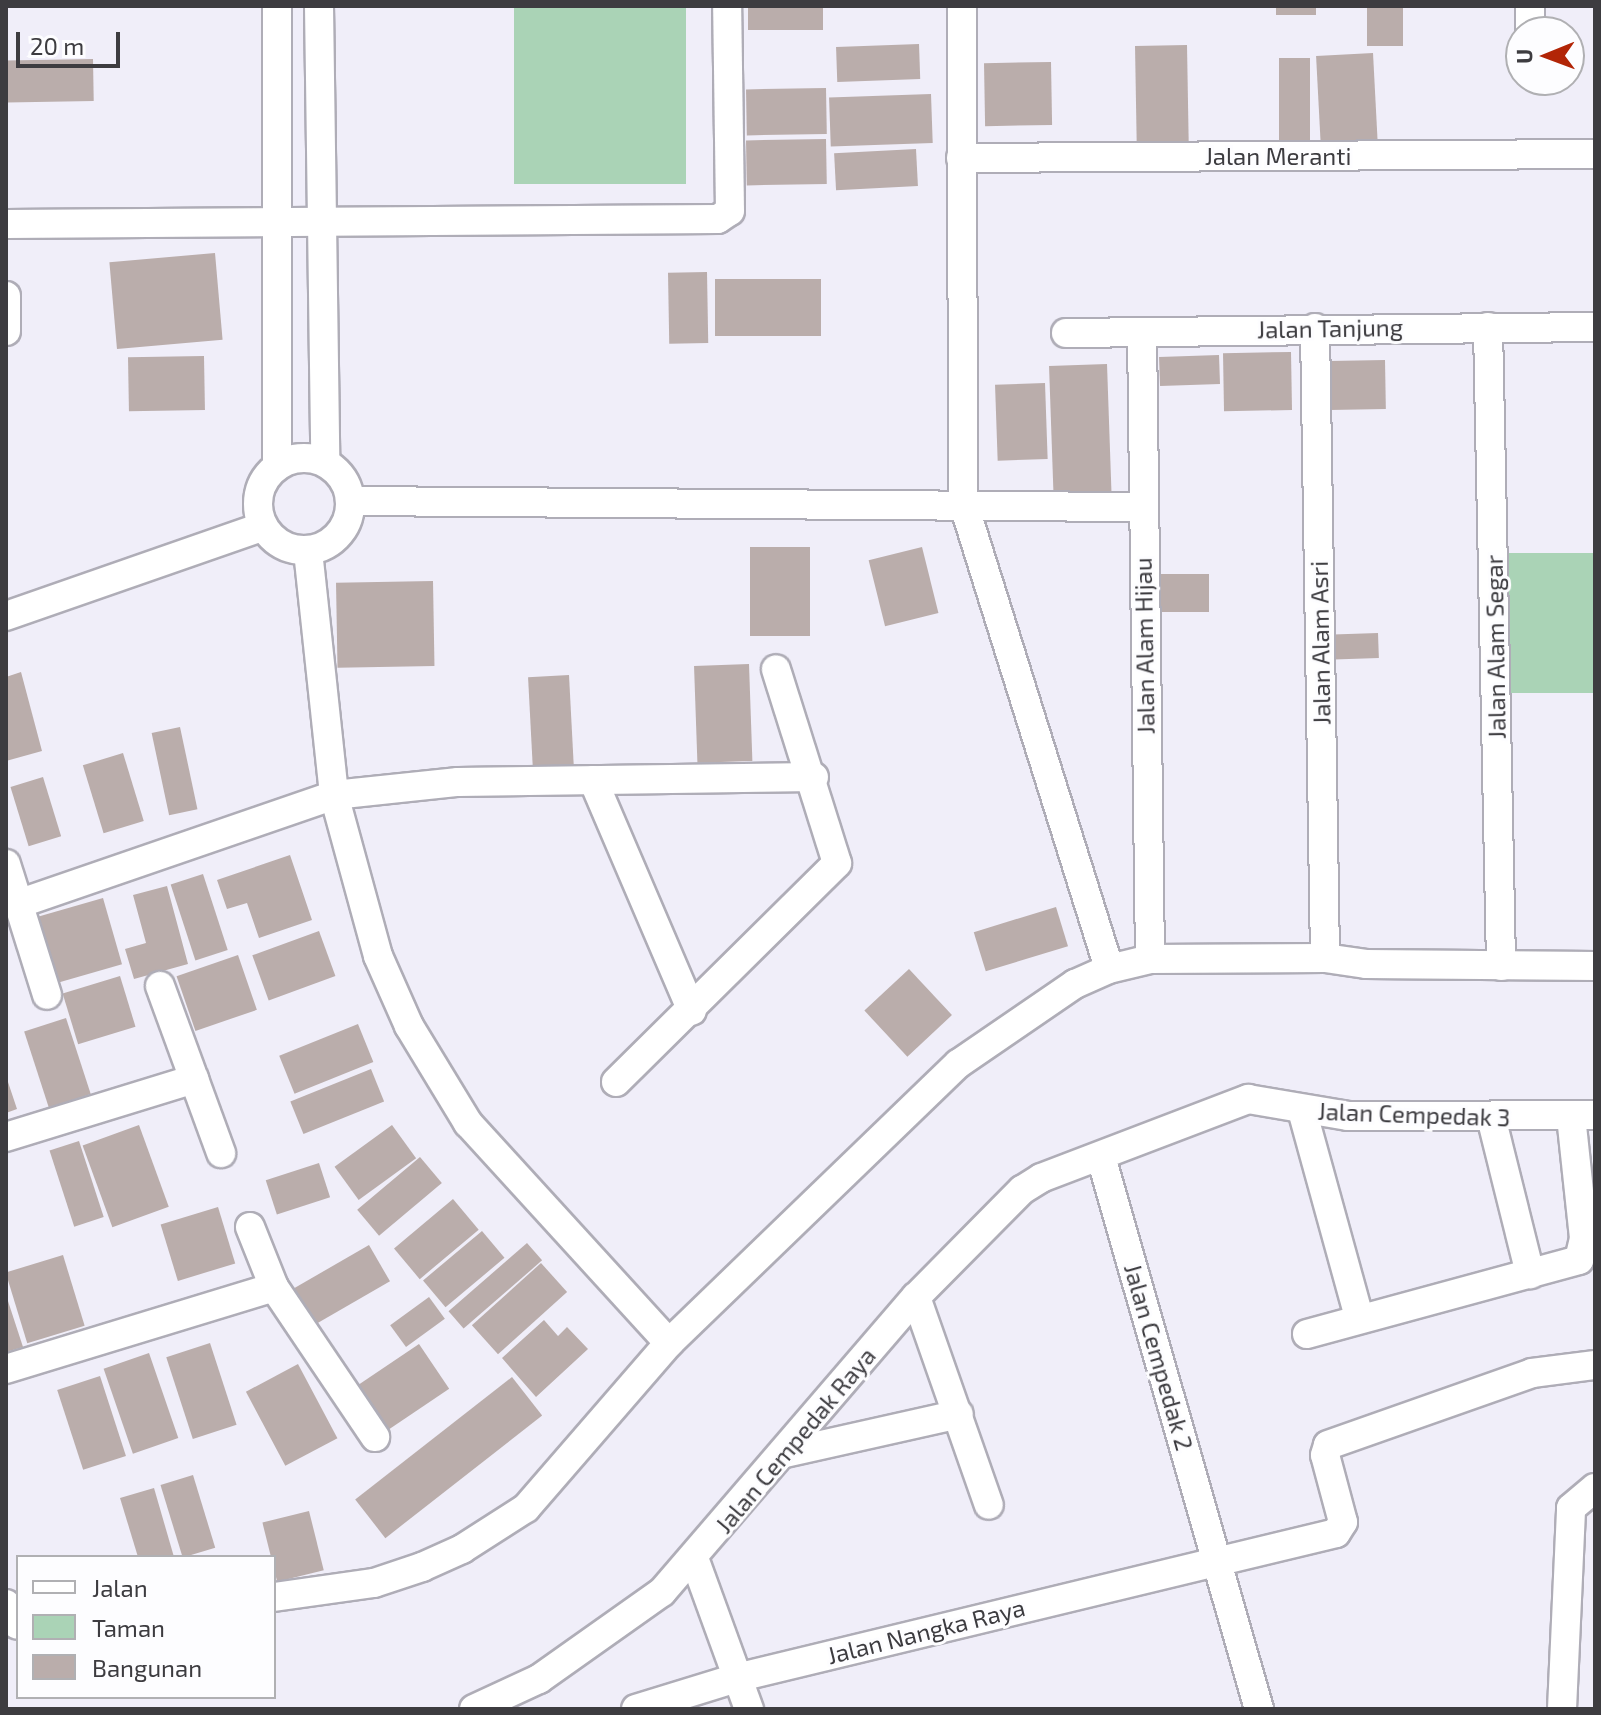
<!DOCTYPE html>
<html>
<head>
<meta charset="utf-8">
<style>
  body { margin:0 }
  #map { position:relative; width:1601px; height:1715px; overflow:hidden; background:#f0eef9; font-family:"Exo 2",sans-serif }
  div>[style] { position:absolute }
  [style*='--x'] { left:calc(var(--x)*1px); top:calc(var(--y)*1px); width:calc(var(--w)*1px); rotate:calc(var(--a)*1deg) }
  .green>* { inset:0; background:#aad3b6; transform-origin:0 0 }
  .building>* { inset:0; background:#baadab; transform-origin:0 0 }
  .roads { filter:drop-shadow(2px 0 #afadb7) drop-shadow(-2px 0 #afadb7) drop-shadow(0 2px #afadb7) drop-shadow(0 -2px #afadb7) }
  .minor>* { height:28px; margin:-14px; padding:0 14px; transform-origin:14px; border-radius:14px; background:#fff }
  .minor>.ring { margin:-14px; padding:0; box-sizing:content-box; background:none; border:28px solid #fff; border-radius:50% }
  span { translate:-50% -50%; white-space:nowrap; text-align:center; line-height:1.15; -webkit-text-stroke:6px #fdfdff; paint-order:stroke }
  .street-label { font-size:24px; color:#3d3c40 }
  .frame { position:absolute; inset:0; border:8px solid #3d3c40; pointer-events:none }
  .legend { position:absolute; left:16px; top:1555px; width:260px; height:144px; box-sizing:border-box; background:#fdfdff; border:2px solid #b0b0b3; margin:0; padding:10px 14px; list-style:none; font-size:24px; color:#3d3c40 }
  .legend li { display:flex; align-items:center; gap:16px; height:40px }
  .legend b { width:40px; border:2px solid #b0b0b3 }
  .north { position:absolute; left:1505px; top:16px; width:80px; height:80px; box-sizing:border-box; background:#fdfdff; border:2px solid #b0b0b3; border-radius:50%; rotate:269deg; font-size:22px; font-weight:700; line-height:32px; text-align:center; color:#3d3c40 }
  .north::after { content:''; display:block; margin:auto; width:28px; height:36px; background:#b22507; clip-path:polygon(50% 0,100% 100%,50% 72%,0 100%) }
  .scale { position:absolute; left:16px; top:32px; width:104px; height:36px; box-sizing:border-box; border:4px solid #3d3c40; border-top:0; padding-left:10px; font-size:24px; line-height:28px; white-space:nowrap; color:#3d3c40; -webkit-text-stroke:6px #fdfdff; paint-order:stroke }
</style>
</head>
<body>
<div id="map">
  <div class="green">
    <div style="left:514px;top:6px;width:172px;height:178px"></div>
    <div style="left:1595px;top:553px;width:140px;height:91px;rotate:90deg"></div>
  </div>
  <div class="building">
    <div style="left:748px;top:6px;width:75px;height:24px"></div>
    <div style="left:1276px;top:6px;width:40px;height:9px"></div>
    <div style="left:1367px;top:6px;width:36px;height:40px"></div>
    <div style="left:919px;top:44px;width:35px;height:83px;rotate:88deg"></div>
    <div style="left:1187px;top:45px;width:99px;height:52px;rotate:89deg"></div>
    <div style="left:1373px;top:53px;width:89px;height:57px;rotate:87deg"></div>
    <div style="left:1279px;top:58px;width:31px;height:84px"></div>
    <div style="left:93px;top:59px;width:42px;height:87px;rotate:89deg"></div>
    <div style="left:1051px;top:62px;width:63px;height:67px;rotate:89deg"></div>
    <div style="left:826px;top:88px;width:46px;height:80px;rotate:89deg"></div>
    <div style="left:931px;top:94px;width:49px;height:102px;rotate:88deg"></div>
    <div style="left:826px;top:139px;width:45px;height:80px;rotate:89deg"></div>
    <div style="left:916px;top:149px;width:37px;height:82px;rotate:87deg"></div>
    <div style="left:215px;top:253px;width:87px;height:106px;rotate:85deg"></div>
    <div style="left:707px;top:272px;width:71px;height:39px;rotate:89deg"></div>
    <div style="left:715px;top:279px;width:106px;height:57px"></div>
    <div style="left:1291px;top:352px;width:58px;height:68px;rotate:89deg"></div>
    <div style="left:1219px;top:355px;width:29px;height:60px;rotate:88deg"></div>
    <div style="left:204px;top:356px;width:54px;height:76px;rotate:89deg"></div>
    <div style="left:1385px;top:360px;width:49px;height:56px;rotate:89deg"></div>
    <div style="left:1107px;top:364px;width:131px;height:58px;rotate:88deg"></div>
    <div style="left:1045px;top:383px;width:76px;height:50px;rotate:88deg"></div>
    <div style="left:750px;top:547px;width:60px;height:89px"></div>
    <div style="left:922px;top:547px;width:68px;height:55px;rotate:76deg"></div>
    <div style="left:1160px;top:574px;width:49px;height:38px"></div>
    <div style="left:433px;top:581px;width:85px;height:97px;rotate:89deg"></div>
    <div style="left:1378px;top:633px;width:25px;height:45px;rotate:88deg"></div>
    <div style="left:749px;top:664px;width:97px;height:55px;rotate:88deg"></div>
    <div style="clip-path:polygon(21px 672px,42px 751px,6px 761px,6px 677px)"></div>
    <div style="left:569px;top:675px;width:99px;height:41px;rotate:87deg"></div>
    <div style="left:180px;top:727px;width:84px;height:29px;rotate:78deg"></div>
    <div style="left:123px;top:753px;width:71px;height:42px;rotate:73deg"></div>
    <div style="left:43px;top:777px;width:62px;height:34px;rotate:73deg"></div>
    <div style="clip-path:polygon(290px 855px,312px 920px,259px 938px,247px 903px,227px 909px,217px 880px)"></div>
    <div style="left:203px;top:874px;width:80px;height:34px;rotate:72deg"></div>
    <div style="clip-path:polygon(167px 886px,188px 964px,134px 979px,125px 949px,146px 943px,133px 895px)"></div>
    <div style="left:103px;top:898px;width:69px;height:75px;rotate:74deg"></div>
    <div style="left:1056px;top:907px;width:41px;height:86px;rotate:73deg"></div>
    <div style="left:319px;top:931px;width:48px;height:71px;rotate:70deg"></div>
    <div style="left:238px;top:955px;width:58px;height:65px;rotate:71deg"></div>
    <div style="left:909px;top:969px;width:63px;height:61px;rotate:47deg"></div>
    <div style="left:120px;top:976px;width:53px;height:60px;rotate:73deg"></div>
    <div style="left:66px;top:1018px;width:80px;height:44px;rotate:72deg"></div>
    <div style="left:358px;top:1024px;width:41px;height:85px;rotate:68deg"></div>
    <div style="left:371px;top:1069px;width:35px;height:87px;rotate:68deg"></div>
    <div style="clip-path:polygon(6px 1076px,17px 1109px,6px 1113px)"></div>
    <div style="left:139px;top:1125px;width:87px;height:60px;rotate:70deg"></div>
    <div style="left:392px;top:1125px;width:41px;height:71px;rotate:54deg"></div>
    <div style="left:79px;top:1141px;width:80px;height:31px;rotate:72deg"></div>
    <div style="left:420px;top:1157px;width:34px;height:82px;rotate:50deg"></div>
    <div style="left:319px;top:1163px;width:36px;height:56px;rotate:72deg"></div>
    <div style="left:453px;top:1199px;width:40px;height:77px;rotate:50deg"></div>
    <div style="left:218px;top:1207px;width:59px;height:60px;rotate:73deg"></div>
    <div style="left:482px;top:1231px;width:35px;height:77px;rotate:50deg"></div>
    <div style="left:527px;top:1243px;width:23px;height:104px;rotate:49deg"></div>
    <div style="left:369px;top:1245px;width:42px;height:92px;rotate:60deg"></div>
    <div style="left:63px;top:1255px;width:74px;height:60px;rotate:73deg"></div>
    <div style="left:541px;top:1263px;width:39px;height:93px;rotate:48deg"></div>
    <div style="clip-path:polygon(6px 1295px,23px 1347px,6px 1352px)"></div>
    <div style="left:429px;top:1297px;width:27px;height:48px;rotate:54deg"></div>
    <div style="clip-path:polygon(544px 1320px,558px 1336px,567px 1327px,588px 1349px,536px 1397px,502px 1358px)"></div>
    <div style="left:210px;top:1343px;width:86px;height:46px;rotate:72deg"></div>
    <div style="left:419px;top:1344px;width:54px;height:81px;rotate:56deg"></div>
    <div style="left:149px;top:1353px;width:90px;height:48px;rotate:71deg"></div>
    <div style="left:298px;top:1364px;width:84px;height:59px;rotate:62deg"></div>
    <div style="left:100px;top:1376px;width:84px;height:45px;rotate:72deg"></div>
    <div style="left:512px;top:1377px;width:49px;height:199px;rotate:52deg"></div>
    <div style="left:193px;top:1475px;width:76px;height:34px;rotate:73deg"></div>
    <div style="clip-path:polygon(154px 1488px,174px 1557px,138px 1557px,120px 1498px)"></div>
    <div style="left:309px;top:1511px;width:61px;height:48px;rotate:76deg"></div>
  </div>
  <div class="roads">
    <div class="minor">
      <div style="--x:277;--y:6;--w:458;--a:90"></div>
      <div style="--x:319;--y:6;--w:455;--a:89.2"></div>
      <div style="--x:962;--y:6;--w:496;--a:89.9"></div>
      <div style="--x:963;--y:502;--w:489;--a:72.6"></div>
      <div style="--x:1530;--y:6;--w:23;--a:90"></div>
      <div style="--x:961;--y:158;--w:634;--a:-0.36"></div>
      <div style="--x:6;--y:224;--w:712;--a:-0.4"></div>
      <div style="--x:718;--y:219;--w:14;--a:-34"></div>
      <div style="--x:730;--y:211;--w:205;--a:-90.8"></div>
      <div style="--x:6;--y:296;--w:35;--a:90"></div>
      <div style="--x:1488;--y:327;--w:639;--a:88.83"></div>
      <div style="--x:1315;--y:328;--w:630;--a:89.09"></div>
      <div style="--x:1142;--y:332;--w:627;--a:89.27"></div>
      <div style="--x:1066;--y:333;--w:529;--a:-0.65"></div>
      <div class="ring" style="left:258px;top:458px;width:64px;height:64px"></div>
      <div style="--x:351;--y:501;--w:790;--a:0.44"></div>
      <div style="--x:308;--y:551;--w:245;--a:83.9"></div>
      <div style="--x:334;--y:795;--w:167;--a:74.7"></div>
      <div style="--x:378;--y:956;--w:77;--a:66.1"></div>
      <div style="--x:409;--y:1026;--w:114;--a:58.7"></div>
      <div style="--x:468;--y:1123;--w:298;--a:47.6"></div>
      <div style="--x:6;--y:616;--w:271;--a:-19.2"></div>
      <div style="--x:593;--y:780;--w:251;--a:66.8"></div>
      <div style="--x:6;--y:864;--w:137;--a:72.6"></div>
      <div style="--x:18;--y:904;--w:334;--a:-19"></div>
      <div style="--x:334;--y:795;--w:125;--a:-6"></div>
      <div style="--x:458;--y:782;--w:356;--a:-0.8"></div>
      <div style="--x:160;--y:986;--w:178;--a:69.9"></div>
      <div style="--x:616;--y:1082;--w:311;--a:-44.7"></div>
      <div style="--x:837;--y:863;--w:203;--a:-107.5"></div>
      <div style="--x:1302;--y:1110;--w:215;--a:74.6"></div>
      <div style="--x:1491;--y:1117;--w:162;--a:76"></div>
      <div style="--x:6;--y:1137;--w:197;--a:-17.1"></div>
      <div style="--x:1101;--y:1157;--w:574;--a:74.03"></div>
      <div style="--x:250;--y:1227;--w:65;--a:68.2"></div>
      <div style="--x:274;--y:1287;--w:181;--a:56"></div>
      <div style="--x:916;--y:1297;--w:220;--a:70.7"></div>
      <div style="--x:1307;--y:1334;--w:282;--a:-15.2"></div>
      <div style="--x:1579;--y:1260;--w:23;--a:-77"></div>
      <div style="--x:1584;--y:1238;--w:123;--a:-96.1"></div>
      <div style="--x:6;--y:1369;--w:280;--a:-17"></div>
      <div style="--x:785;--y:1453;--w:178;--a:-12.6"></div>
      <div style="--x:694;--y:1558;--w:161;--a:70"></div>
      <div style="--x:274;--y:1597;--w:101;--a:-8"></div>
      <div style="--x:374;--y:1583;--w:51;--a:-18.4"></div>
      <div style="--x:422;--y:1567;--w:44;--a:-24.2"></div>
      <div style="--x:462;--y:1549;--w:76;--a:-32.6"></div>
      <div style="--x:526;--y:1508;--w:218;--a:-49.1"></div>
      <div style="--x:669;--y:1343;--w:402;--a:-44"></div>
      <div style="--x:958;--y:1064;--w:142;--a:-34.4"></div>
      <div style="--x:1075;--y:984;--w:37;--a:-24"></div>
      <div style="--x:1109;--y:969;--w:42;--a:-13.7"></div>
      <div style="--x:1150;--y:959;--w:175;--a:-0.3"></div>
      <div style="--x:1325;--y:958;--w:41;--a:8.3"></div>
      <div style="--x:1366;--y:964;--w:229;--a:0.5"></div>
      <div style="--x:6;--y:1604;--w:16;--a:76"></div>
      <div style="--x:10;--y:1620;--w:9;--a:32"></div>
      <div style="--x:474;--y:1709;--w:72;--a:-24.8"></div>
      <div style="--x:539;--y:1679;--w:151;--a:-35.3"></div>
      <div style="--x:662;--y:1592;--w:389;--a:-49.3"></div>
      <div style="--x:916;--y:1297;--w:151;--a:-45.3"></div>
      <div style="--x:1022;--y:1190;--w:22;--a:-32"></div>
      <div style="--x:1041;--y:1178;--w:222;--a:-20.9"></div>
      <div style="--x:1248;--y:1099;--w:101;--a:9.6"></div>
      <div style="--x:1348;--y:1116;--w:247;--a:-0.2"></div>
      <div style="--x:636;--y:1709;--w:109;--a:-17.1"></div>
      <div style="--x:740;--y:1677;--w:613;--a:-13.58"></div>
      <div style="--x:1336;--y:1533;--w:13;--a:-58"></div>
      <div style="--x:1343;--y:1522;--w:69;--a:-105"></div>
      <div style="--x:1325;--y:1455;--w:10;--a:-73"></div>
      <div style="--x:1328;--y:1445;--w:216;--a:-19.4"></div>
      <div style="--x:1532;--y:1373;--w:64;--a:-7.2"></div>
      <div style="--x:1562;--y:1709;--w:201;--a:-87.4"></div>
      <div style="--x:1571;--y:1508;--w:31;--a:-40"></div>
    </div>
  </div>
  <div class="street-label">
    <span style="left:1278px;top:156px">Jalan Meranti</span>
    <span style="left:1330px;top:328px;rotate:-1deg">Jalan Tanjung</span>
    <span style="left:1320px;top:643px;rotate:-91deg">Jalan Alam Asri</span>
    <span style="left:1144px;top:646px;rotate:-91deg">Jalan Alam Hijau</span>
    <span style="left:1495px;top:647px;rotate:-91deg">Jalan Alam Segar</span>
    <span style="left:1414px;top:1114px;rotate:2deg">Jalan Cempedak 3</span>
    <span style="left:1159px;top:1357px;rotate:74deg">Jalan Cempedak 2</span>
    <span style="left:795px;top:1440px;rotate:-50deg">Jalan Cempedak Raya</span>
    <span style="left:926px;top:1631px;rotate:-14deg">Jalan Nangka Raya</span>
  </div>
  <div class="frame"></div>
  <ul class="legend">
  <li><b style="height:10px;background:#fff"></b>Jalan</li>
  <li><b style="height:22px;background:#aad3b6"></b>Taman</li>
  <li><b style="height:22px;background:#baadab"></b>Bangunan</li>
  </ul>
  <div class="north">U</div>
  <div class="scale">20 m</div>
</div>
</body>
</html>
